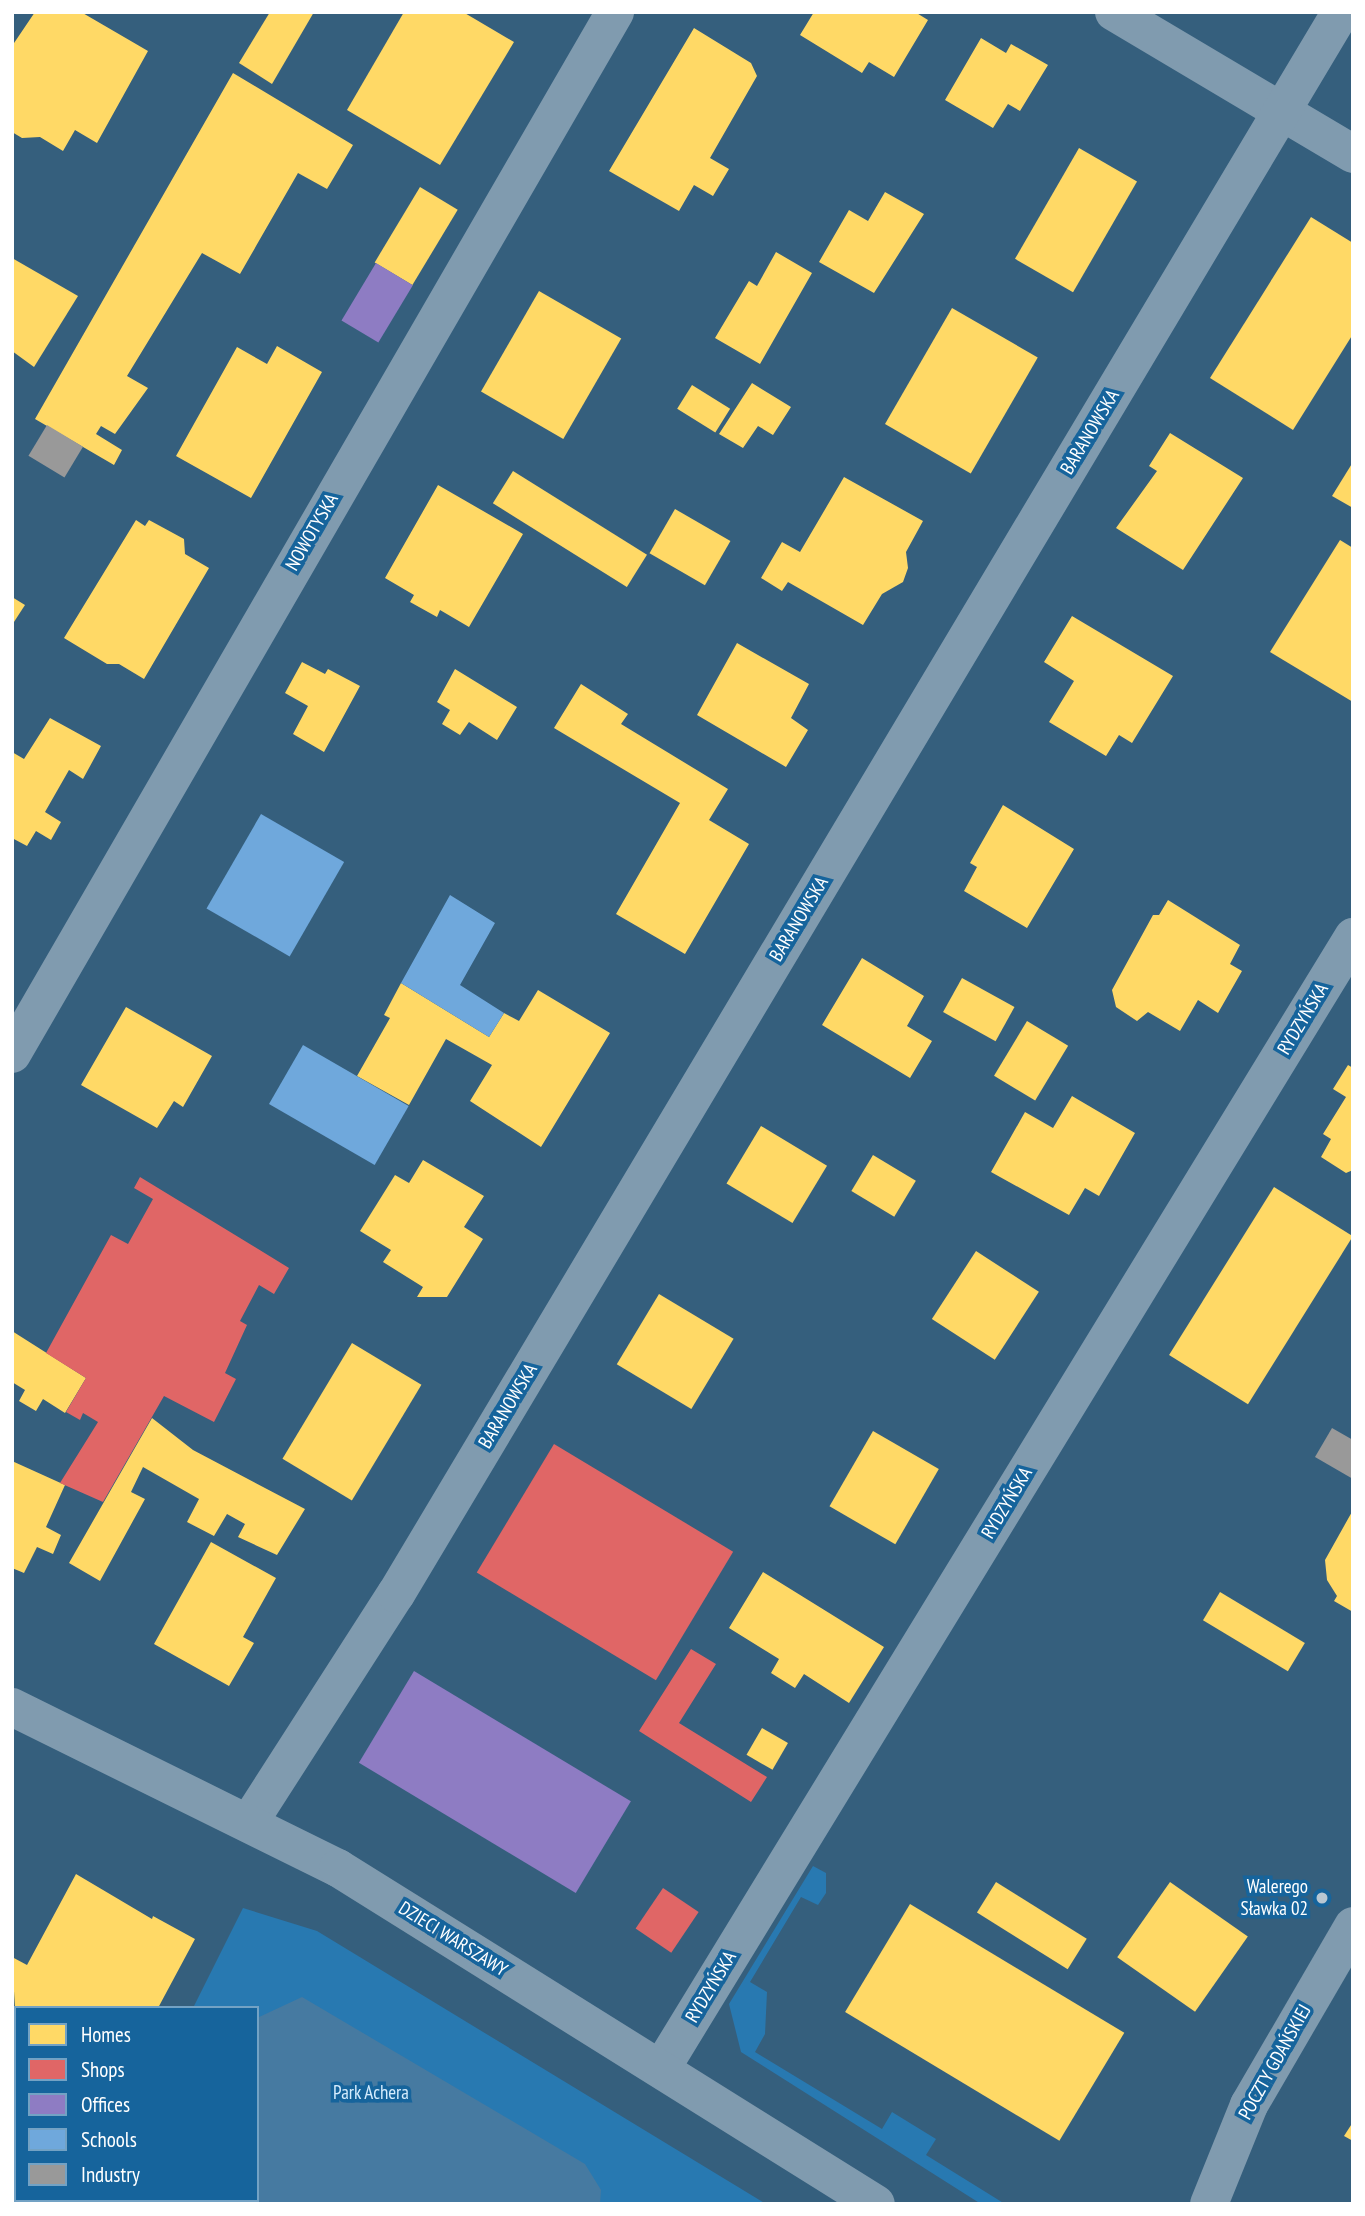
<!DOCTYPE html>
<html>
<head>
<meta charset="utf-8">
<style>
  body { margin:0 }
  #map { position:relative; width:1365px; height:2216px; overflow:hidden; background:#355f7d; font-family:"PT Sans Narrow",sans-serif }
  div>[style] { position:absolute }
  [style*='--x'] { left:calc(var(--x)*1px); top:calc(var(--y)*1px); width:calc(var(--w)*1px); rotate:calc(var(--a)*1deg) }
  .green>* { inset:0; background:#2879b1 }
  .water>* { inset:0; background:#467aa1 }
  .homes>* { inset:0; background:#ffd966; transform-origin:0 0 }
  .shops>* { inset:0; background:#e06666; transform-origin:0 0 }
  .offices>* { inset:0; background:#8e7cc3; transform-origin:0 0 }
  .schools>* { inset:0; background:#6fa8dc; transform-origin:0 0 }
  .industry>* { inset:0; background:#999; transform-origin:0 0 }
  .minor>* { height:38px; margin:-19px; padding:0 19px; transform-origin:19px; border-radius:19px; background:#809baf }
  .tertiary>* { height:38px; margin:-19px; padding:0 19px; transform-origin:19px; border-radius:19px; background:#809baf }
  .dots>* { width:19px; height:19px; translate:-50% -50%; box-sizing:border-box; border:4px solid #16649c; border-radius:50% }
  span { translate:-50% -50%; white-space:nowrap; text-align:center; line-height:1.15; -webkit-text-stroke:7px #16649c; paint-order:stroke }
  .street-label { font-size:19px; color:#fff }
  .poi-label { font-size:19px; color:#fff }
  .right { translate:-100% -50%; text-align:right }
  .park-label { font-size:19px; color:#d5ecfd }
  .frame { position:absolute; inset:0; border:14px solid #fff; pointer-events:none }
  .legend { position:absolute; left:14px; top:2006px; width:245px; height:196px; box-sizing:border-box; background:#16649c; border:2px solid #73a2c4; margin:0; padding:9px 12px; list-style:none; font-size:21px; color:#fff }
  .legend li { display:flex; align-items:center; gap:14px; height:35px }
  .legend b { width:35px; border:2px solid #73a2c4 }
</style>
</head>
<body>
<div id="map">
  <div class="green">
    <div style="clip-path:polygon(813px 1866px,826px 1873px,826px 1893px,818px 1905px,801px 1897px,750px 1982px,767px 1992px,765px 2034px,755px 2052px,882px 2129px,892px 2112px,936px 2139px,926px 2155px,1005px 2204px,981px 2204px,741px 2052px,729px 2004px)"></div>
    <div style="clip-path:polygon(243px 1908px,317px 1931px,766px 2204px,92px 2204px,257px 2200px,257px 2008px,193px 2008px)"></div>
  </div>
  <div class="water">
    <div style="clip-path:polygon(302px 1997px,585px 2164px,601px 2190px,600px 2204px,141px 2204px,257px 2200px,257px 2018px)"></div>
  </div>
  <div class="homes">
    <div style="clip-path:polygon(35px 12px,81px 12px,148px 51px,97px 143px,75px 130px,63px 151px,40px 137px,22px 138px,12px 132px,12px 46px)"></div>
    <div style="clip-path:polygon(270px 12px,314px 12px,272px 84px,239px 63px)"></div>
    <div style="clip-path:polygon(404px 12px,463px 12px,514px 42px,440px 165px,347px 110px)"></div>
    <div style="clip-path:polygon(814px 12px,915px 12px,928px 20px,894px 77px,869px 62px,862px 73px,800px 35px)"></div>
    <div style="clip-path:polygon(694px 28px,751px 63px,757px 76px,710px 158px,729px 169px,713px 196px,694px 185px,679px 211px,609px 171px)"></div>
    <div style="clip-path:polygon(981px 38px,1006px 53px,1011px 44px,1048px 65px,1020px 111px,1008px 104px,993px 128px,945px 100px)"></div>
    <div style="clip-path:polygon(233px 73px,353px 145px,327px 189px,298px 173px,240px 274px,202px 253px,127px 376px,148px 388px,115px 434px,101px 426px,96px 434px,122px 450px,114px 465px,35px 419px)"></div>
    <div style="left:1079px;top:148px;width:67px;height:128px;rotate:30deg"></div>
    <div style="left:420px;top:187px;width:44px;height:88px;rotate:31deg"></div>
    <div style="clip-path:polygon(885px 192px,924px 214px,874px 293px,819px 262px,849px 210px,868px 221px)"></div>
    <div style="clip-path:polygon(1311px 217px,1353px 243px,1353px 334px,1293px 430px,1210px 378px)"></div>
    <div style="clip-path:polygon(776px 252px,812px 273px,760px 364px,715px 338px,749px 281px,757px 286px)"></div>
    <div style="clip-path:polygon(12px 258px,78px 296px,34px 367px,12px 351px)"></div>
    <div style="left:539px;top:291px;width:95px;height:116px;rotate:30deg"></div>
    <div style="left:952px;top:308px;width:99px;height:134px;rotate:30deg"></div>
    <div style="clip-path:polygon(277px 346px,322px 372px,251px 498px,176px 456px,237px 347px,267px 364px)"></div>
    <div style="clip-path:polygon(752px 383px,791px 407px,773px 435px,758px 426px,743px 448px,719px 434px)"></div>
    <div style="left:692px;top:385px;width:45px;height:28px;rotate:32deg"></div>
    <div style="clip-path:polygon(1170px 433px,1243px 478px,1183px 570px,1116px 528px,1157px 471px,1149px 466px)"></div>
    <div style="clip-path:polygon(1353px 462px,1353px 508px,1332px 496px)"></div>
    <div style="left:513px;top:471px;width:158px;height:38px;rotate:32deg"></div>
    <div style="clip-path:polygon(844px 477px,923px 521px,906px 552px,908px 568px,903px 582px,882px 594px,863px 625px,788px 582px,782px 591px,761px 578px,782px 542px,800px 552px)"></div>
    <div style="clip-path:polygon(438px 485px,523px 534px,469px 627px,440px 610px,437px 617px,410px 602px,414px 595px,385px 578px)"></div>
    <div style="left:675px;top:509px;width:64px;height:51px;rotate:30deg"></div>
    <div style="clip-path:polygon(136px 520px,145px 526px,149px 520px,184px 539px,185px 554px,209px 568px,144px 679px,119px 664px,107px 664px,64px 638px)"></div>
    <div style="clip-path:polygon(1340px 540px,1353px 548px,1353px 702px,1270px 652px)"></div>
    <div style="clip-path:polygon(12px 597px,25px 605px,12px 625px)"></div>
    <div style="clip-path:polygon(1072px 616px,1173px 676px,1132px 743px,1119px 735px,1106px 756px,1049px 722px,1074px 681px,1044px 662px)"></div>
    <div style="clip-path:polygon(737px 643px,809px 684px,791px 718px,808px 730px,786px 767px,697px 715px)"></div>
    <div style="clip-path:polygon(302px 662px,325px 674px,328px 669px,360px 686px,324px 752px,293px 734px,308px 706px,285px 693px)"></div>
    <div style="clip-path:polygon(455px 669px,517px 707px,497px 740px,469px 722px,460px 735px,442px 724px,450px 710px,437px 702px)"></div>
    <div style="clip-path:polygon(581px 684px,628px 714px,621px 724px,728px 789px,709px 820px,749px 844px,685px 954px,616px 914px,680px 803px,554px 728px)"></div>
    <div style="clip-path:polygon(50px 718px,101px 746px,83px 779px,69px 770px,45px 812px,61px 822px,51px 840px,36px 831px,27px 846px,12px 838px,12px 752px,24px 759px)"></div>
    <div style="clip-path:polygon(1003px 805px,1074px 849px,1027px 928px,964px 891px,977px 867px,970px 863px)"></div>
    <div style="clip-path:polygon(1168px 900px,1240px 945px,1230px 964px,1242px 971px,1218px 1013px,1198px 1000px,1180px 1031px,1148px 1012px,1137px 1021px,1116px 1007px,1112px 990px,1153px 915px,1159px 915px)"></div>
    <div style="clip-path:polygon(862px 958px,924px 996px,907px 1026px,932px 1041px,910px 1078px,822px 1025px)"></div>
    <div style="left:962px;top:978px;width:60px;height:39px;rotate:29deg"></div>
    <div style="clip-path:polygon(401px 983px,489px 1037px,504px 1013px,519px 1021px,538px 990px,610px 1033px,541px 1147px,470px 1101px,492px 1065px,446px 1039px,409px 1105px,357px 1076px,390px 1018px,384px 1015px)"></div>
    <div style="clip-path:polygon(126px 1007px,212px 1056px,183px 1107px,174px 1101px,157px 1128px,81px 1085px)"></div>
    <div style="left:1027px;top:1021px;width:48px;height:64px;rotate:31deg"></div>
    <div style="clip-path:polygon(1348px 1065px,1353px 1068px,1353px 1170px,1346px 1173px,1321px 1157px,1331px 1139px,1323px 1134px,1346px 1097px,1333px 1089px)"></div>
    <div style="clip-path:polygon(1072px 1096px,1135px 1133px,1099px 1196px,1085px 1188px,1069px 1215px,991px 1172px,1025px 1112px,1053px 1128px)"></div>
    <div style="left:761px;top:1126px;width:77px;height:67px;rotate:31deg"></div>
    <div style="left:873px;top:1155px;width:50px;height:42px;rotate:31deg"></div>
    <div style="clip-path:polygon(423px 1160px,484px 1196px,464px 1227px,483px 1239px,447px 1297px,417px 1297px,423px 1287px,383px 1262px,391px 1250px,360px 1231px,395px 1175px,409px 1183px)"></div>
    <div style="left:1274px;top:1187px;width:93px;height:198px;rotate:32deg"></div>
    <div style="left:976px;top:1251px;width:75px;height:81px;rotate:33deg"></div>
    <div style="left:659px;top:1294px;width:87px;height:82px;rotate:31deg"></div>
    <div style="clip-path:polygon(12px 1331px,86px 1378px,65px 1413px,43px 1399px,36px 1411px,19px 1401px,25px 1390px,12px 1382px)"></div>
    <div style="left:352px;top:1343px;width:81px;height:135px;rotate:31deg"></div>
    <div style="clip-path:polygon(152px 1418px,193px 1450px,305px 1509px,277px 1555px,238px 1537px,245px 1524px,227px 1514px,214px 1536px,187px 1522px,199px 1499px,143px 1467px,131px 1492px,145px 1499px,100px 1581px,69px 1563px)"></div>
    <div style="left:873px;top:1431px;width:76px;height:87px;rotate:30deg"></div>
    <div style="clip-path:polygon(12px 1461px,65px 1485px,46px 1527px,61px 1535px,53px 1554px,37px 1547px,24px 1573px,12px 1568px)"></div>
    <div style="clip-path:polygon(1353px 1510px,1353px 1612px,1334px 1601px,1337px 1596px,1327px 1580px,1325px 1560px)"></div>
    <div style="clip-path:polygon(211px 1542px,276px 1578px,243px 1637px,254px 1643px,229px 1686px,154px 1644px)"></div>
    <div style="clip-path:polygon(763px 1572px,884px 1647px,849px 1703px,804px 1674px,795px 1688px,771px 1673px,779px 1659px,729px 1628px)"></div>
    <div style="left:1220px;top:1592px;width:99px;height:33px;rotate:31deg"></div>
    <div style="left:762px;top:1728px;width:30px;height:31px;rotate:30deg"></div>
    <div style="clip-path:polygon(76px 1874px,152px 1919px,153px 1916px,195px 1939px,158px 2008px,16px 2008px,16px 2025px,12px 1957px,27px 1965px)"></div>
    <div style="left:996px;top:1882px;width:107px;height:36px;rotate:32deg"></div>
    <div style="left:1170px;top:1882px;width:95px;height:92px;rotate:35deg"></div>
    <div style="left:910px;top:1904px;width:250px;height:126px;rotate:31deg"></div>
    <div style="clip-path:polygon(1353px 2122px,1353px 2141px,1344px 2136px)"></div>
    <div style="clip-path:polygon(12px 2163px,16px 2200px,32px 2200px,30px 2204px,12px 2204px)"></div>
  </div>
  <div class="shops">
    <div style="clip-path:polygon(140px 1177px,289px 1268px,274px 1294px,259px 1285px,240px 1321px,247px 1325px,225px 1373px,236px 1379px,214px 1422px,164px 1396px,103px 1502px,60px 1483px,98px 1422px,83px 1413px,80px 1420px,66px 1412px,86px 1378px,46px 1353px,111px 1235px,128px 1244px,153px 1199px,134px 1188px)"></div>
    <div style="left:554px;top:1444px;width:209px;height:150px;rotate:31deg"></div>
    <div style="clip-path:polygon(691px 1649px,716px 1664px,679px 1723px,767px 1777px,751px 1802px,639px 1731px)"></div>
    <div style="left:663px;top:1888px;width:43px;height:49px;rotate:34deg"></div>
  </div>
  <div class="offices">
    <div style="left:376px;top:263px;width:43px;height:67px;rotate:31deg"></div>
    <div style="left:414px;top:1671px;width:253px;height:107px;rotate:31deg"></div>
  </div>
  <div class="schools">
    <div style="left:261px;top:814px;width:96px;height:109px;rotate:30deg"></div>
    <div style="clip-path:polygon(450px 895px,495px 923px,460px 985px,504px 1013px,489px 1037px,401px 983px)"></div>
    <div style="left:303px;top:1045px;width:122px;height:68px;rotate:30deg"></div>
  </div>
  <div class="industry">
    <div style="left:47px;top:425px;width:42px;height:36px;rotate:31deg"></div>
    <div style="clip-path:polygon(1332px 1428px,1353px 1440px,1353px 1479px,1315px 1457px)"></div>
  </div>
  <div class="minor">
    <div style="--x:1114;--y:12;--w:278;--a:30.7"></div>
    <div style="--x:12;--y:1054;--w:1204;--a:-59.94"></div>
    <div style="--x:250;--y:1821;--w:270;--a:-57.3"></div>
    <div style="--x:396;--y:1594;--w:1843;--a:-59.15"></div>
    <div style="--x:661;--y:2069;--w:1327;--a:-58.56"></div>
    <div style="--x:1209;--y:2204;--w:107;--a:-68"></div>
    <div style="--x:1249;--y:2105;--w:207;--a:-59.8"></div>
  </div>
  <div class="tertiary">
    <div style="--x:12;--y:1707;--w:364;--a:26.3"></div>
    <div style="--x:338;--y:1868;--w:634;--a:31.99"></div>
  </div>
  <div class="dots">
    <div style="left:1322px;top:1898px;background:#b8c7d2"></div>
  </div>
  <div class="street-label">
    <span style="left:1090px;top:432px;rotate:-59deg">BARANOWSKA</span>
    <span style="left:312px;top:532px;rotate:-60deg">NOWOTYSKA</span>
    <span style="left:799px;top:919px;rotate:-59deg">BARANOWSKA</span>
    <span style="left:1303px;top:1019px;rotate:-59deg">RYDZYŃSKA</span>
    <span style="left:508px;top:1406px;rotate:-59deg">BARANOWSKA</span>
    <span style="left:1007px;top:1503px;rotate:-59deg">RYDZYŃSKA</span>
    <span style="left:453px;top:1939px;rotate:32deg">DZIECI WARSZAWY</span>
    <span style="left:711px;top:1987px;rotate:-59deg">RYDZYŃSKA</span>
    <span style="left:1275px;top:2062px;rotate:-61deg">POCZTY GDAŃSKIEJ</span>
  </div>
  <div class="poi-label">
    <span class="right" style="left:1308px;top:1898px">Walerego<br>Sławka 02</span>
  </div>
  <div class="park-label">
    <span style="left:371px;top:2093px">Park Achera</span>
  </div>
  <div class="frame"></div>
  <ul class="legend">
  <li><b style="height:19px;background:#ffd966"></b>Homes</li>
  <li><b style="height:19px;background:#e06666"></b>Shops</li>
  <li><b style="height:19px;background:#8e7cc3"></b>Offices</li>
  <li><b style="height:19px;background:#6fa8dc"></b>Schools</li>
  <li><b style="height:19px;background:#999"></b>Industry</li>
  </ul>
</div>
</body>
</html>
